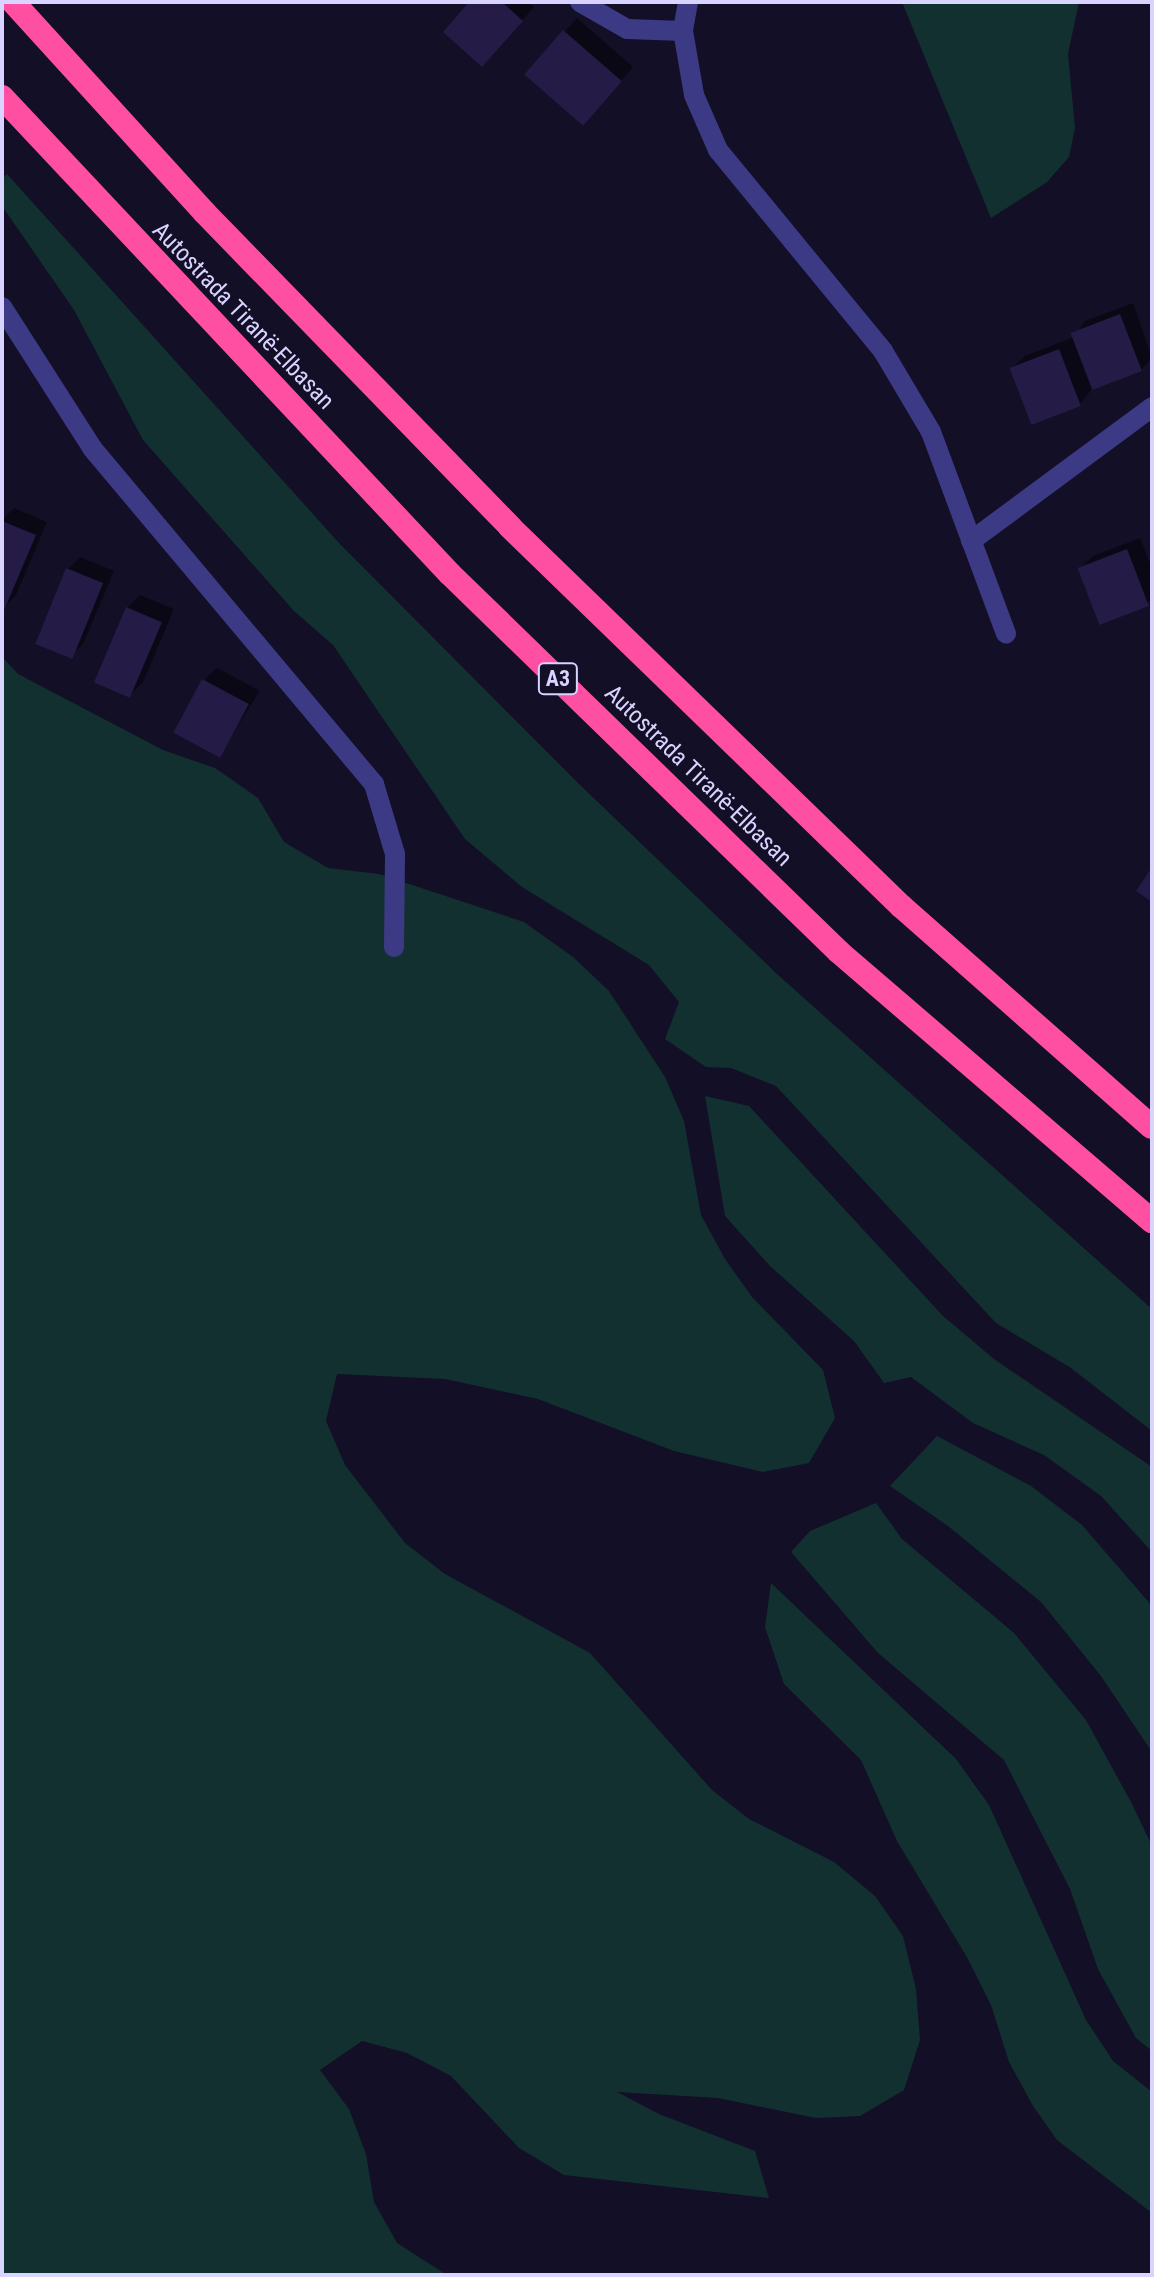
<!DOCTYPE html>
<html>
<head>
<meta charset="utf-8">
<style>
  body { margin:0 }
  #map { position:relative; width:1154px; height:2277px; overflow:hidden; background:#130f26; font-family:"Roboto Condensed",sans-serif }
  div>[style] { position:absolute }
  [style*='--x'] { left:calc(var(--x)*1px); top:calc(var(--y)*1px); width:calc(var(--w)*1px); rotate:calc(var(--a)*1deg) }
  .green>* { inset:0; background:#12302f }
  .shadow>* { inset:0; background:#0007 }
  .building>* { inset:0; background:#241b47; transform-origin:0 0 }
  .minor>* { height:20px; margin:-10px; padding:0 10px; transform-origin:10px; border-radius:10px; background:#3d3a85 }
  .highway>* { height:24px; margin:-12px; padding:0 12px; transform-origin:12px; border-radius:12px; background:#ff4fa3 }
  span { translate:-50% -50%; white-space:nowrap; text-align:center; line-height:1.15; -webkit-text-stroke:6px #130f26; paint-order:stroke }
  .shield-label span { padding:2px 6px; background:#130f26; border:2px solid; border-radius:6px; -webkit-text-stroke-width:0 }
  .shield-label { font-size:22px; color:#d9d4ff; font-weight:700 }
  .street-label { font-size:24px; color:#d9d4ff }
  .frame { position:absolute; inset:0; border:4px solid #d9d4ff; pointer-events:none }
</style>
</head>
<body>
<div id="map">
  <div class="green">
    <div style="clip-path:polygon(902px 2px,1079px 2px,1068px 54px,1075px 128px,1069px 157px,1047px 182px,991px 218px)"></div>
    <div style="clip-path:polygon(7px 174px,339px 543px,578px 783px,777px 974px,1152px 1309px,1152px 1431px,1071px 1368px,996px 1323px,776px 1086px,731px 1068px,706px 1067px,665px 1039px,679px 1002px,649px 965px,522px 887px,465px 839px,333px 645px,294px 611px,143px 440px,74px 310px,2px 206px,2px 178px)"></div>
    <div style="clip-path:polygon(2px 657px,18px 674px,163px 750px,215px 768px,258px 798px,284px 842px,328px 868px,379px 874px,524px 922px,573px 957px,609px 991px,665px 1077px,684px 1121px,701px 1215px,725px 1259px,752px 1297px,823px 1370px,835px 1418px,809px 1463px,763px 1472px,674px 1451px,538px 1399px,445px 1379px,337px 1374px,326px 1421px,345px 1465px,405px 1543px,445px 1574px,590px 1653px,712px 1790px,749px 1819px,834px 1862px,875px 1896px,903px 1936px,916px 1989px,920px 2040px,904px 2090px,860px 2116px,816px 2118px,718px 2098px,617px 2092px,659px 2114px,755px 2151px,769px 2198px,564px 2175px,519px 2148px,451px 2076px,407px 2053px,362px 2041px,320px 2070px,349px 2109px,366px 2154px,374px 2202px,397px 2243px,447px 2275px,2px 2275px)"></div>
    <div style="clip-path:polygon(705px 1096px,749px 1106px,943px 1316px,994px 1359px,1152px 1467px,1152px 1552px,1101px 1496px,1044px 1455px,973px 1423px,911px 1377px,884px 1383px,854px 1341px,770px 1266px,725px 1216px)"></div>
    <div style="clip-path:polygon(937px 1436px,1031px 1486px,1082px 1525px,1152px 1606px,1152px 1752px,1101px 1676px,1041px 1602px,948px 1526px,890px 1486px)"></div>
    <div style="clip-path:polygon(876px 1503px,902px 1539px,1014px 1633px,1086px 1720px,1131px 1802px,1152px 1846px,1152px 2051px,1136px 2038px,1098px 1969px,1070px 1889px,1004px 1760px,878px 1653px,791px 1552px,810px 1531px)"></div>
    <div style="clip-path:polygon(771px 1583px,956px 1759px,989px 1805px,1086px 2020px,1113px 2061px,1152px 2092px,1152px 2213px,1057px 2140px,1033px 2106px,1009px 2062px,991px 2005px,968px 1959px,897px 1841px,861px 1760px,784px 1684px,765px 1627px)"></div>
  </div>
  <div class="shadow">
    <div style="clip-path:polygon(472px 2px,528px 2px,534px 7px,495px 52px)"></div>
    <div style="clip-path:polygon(577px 18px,633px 67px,596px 110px,527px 74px)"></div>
    <div style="clip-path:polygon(1133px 303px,1152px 358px,1141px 370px,1092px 389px,1080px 404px,1012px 368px,1025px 356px,1074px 337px,1085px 321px)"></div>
    <div style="clip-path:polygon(14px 508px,47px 522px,16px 595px,4px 608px,2px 520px)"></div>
    <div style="clip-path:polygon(1140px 538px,1152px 569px,1152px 600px,1101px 623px,1080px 568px,1093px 556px)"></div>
    <div style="clip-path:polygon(80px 557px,114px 571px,83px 644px,71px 656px,68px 569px)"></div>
    <div style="clip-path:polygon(140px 595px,174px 609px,143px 682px,130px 695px,127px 608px)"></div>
    <div style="clip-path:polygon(217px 668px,260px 691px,219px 755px,204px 680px)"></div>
  </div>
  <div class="building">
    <div style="clip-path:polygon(469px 2px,502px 2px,523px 21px,482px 67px,443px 32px)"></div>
    <div style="left:563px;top:30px;width:78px;height:59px;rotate:41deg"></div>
    <div style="left:1120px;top:314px;width:61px;height:53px;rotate:69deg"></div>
    <div style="left:1059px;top:349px;width:61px;height:53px;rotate:69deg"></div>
    <div style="clip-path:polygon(2px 521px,36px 535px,2px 615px)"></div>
    <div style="left:1127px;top:549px;width:61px;height:53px;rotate:69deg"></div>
    <div style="left:66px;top:568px;width:40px;height:82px;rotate:22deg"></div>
    <div style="left:126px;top:607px;width:39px;height:82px;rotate:23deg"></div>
    <div style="left:202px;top:679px;width:53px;height:61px;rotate:28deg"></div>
    <div style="clip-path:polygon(1152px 867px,1152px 902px,1136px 891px)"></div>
  </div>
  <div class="minor">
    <div style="--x:580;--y:2;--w:54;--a:29.9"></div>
    <div style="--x:627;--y:29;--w:56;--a:2"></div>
    <div style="--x:688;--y:2;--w:29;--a:100"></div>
    <div style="--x:683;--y:31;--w:65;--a:80.2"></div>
    <div style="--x:694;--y:95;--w:60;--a:66.4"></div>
    <div style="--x:718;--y:150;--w:260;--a:50.6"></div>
    <div style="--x:883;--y:351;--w:94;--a:59.3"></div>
    <div style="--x:931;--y:432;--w:215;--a:69.6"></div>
    <div style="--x:2;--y:307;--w:167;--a:57.4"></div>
    <div style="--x:92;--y:448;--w:439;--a:50"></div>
    <div style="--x:374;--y:784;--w:73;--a:73.3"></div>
    <div style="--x:395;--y:854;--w:93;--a:90.6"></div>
    <div style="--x:971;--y:541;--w:225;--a:-36.5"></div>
  </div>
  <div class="highway">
    <div style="--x:13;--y:2;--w:285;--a:47.7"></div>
    <div style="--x:205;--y:213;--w:438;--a:45.8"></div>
    <div style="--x:510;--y:527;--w:545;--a:44.11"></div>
    <div style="--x:901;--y:906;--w:334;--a:41.4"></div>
    <div style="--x:2;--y:97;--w:654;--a:46.8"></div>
    <div style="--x:450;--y:574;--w:542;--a:44.18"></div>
    <div style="--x:839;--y:952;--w:413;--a:40.7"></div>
  </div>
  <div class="shield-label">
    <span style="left:558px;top:679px">A3</span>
  </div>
  <div class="street-label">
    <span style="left:243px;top:316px;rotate:46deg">Autostrada Tiranë-Elbasan</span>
    <span style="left:698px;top:776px;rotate:44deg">Autostrada Tiranë-Elbasan</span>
  </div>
  <div class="frame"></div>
</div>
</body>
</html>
